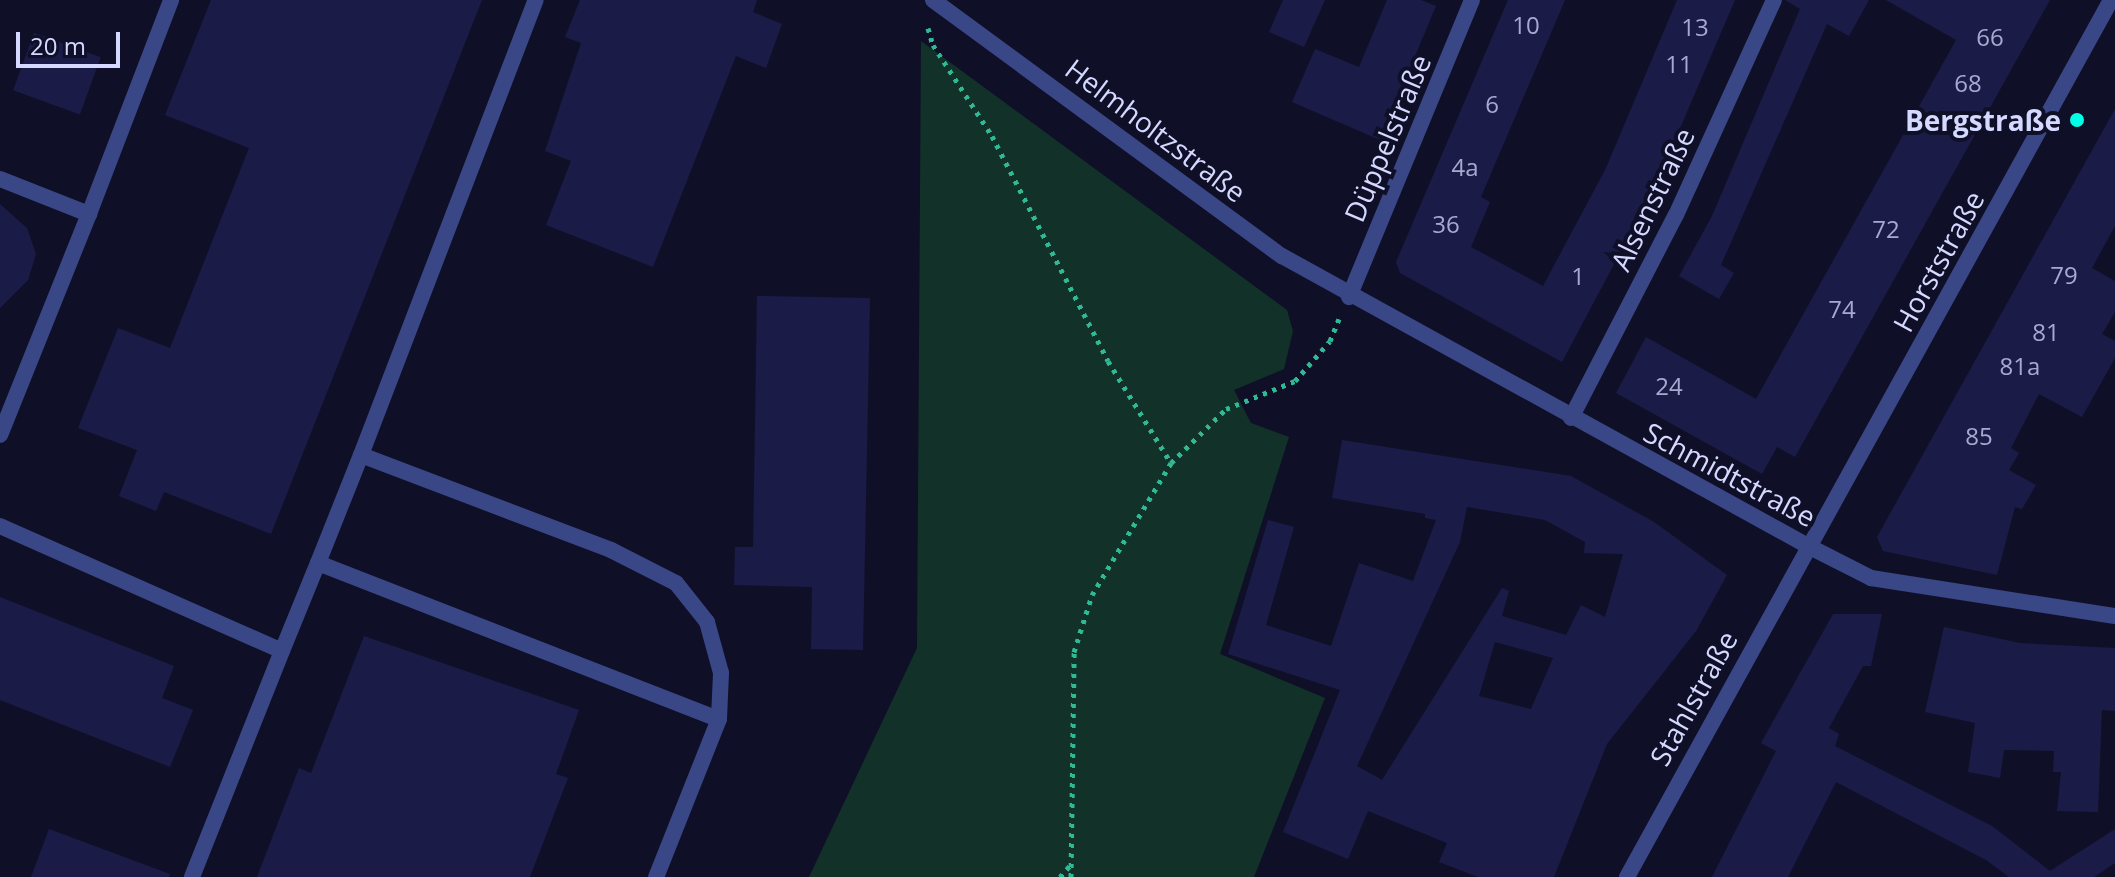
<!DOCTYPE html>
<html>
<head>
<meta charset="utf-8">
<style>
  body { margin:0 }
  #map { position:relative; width:2115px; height:877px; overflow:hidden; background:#0f1027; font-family:"Open Sans",sans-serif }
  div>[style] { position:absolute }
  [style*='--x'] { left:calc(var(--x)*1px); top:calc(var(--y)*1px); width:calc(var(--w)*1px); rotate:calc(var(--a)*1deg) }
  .green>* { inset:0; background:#123129 }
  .building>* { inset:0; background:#1b1b48; transform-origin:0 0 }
  .path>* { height:5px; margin-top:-2.5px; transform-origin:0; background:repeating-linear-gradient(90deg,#2fb995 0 4px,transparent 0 10px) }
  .service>* { height:16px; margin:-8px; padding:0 8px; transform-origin:8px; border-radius:8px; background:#3a4786 }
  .minor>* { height:16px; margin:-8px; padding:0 8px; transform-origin:8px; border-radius:8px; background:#3a4786 }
  .tertiary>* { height:16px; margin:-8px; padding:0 8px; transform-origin:8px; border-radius:8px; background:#3a4786 }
  .dots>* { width:22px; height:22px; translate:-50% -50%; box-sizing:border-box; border:4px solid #0f1027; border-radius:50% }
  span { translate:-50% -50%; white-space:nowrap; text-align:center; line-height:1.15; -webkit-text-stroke:8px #0f1027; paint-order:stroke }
  .number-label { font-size:24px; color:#a6aad1 }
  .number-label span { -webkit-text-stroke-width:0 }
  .poi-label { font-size:28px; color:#d5d9ff; font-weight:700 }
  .right { translate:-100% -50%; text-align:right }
  .street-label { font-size:28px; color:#d5d9ff }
  .scale { position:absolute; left:16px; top:32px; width:104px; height:36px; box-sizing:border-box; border:4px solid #d5d9ff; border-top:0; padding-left:10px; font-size:24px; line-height:28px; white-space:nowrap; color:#d5d9ff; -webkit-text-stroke:6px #0f1027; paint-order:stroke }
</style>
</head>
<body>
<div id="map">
  <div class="green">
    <div style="clip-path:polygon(921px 41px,1287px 310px,1293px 331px,1284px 369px,1234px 390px,1251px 423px,1289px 437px,1220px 654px,1325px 698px,1254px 877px,809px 877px,917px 648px)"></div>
  </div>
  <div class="building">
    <div style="clip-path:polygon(211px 0,482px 0,271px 534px,164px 492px,156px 511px,119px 496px,137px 450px,78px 428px,118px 328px,170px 348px,249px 148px,165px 115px)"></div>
    <div style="clip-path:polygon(580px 0,757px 0,753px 12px,782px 24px,766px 68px,736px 56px,653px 267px,546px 225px,571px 161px,545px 151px,581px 43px,565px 37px)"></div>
    <div style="clip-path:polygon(1283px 0,1325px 0,1304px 47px,1269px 32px)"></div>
    <div style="clip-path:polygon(1387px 0,1421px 0,1436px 6px,1380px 140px,1292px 102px,1315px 49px,1359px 67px)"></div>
    <div style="clip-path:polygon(1508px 0,1565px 0,1481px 197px,1490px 202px,1471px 247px,1543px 286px,1606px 168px,1677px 0,1735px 0,1654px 189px,1562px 362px,1400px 273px,1396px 262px)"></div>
    <div style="clip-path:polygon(1785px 0,1869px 0,1849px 36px,1827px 24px,1721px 265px,1734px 273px,1719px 299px,1679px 276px,1712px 216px,1800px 9px)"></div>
    <div style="clip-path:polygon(1886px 0,2050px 0,1795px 457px,1777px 447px,1762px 474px,1616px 393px,1646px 337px,1756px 399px,1956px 40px)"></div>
    <div style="left:34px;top:33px;width:71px;height:61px;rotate:20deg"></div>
    <div style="clip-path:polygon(2115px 109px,2115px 226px,2092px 268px,2115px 281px,2115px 312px,2102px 334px,2115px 341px,2115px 358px,2082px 417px,2039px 394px,2011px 448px,2019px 453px,2009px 470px,2036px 485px,2022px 509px,2015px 507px,1997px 575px,1883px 551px,1877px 537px)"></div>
    <div style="clip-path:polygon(0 204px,27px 228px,36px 254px,28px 280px,0 308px)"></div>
    <div style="clip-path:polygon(757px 296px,870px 298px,863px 650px,811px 649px,812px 587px,734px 585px,735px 547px,753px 547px)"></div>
    <div style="clip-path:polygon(evenodd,1342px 440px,1571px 476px,1654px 522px,1727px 575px,1696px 631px,1607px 744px,1554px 877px,1478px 877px,1439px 862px,1447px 843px,1368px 811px,1348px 859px,1283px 832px,1340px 690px,1228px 654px,1268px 520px,1294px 527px,1266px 625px,1331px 646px,1359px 563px,1413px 581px,1436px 520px,1425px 518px,1425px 514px,1332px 498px,1342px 440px,1467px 507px,1545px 520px,1585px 542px,1584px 553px,1623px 554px,1605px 617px,1581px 605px,1566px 635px,1502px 616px,1509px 591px,1502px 588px,1382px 780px,1357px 766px,1460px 542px,1467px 507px,1342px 440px,1495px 642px,1553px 658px,1531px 709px,1479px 696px,1495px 642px)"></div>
    <div style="clip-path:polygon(0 597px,174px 666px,162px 698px,193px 710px,170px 767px,0 700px)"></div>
    <div style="clip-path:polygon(1833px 614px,1882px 614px,1871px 666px,1863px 666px,1829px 728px,1839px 734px,1835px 746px,1992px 826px,2050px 871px,2115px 829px,2115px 863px,2094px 877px,2009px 877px,1986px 860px,1836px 782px,1788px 877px,1712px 877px,1776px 751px,1761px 743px)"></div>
    <div style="clip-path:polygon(1944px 627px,2020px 643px,2115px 648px,2115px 711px,2102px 710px,2098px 812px,2057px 811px,2061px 772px,2053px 772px,2054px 751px,2004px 750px,2000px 778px,1968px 772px,1975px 723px,1925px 712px)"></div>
    <div style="clip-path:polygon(364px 636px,579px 710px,556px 774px,568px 778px,530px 877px,257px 877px,299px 768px,311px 773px)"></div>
    <div style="clip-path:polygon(49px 829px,170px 874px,169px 877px,31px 877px)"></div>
  </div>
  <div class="path">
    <div style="--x:928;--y:28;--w:18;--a:74"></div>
    <div style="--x:933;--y:45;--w:108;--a:57"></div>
    <div style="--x:992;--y:136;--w:253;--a:62.7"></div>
    <div style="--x:1108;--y:361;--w:120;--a:58.3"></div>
    <div style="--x:1060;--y:877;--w:18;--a:-49"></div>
    <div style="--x:1071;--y:877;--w:225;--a:-89.2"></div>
    <div style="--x:1074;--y:652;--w:60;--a:-72.5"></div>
    <div style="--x:1092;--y:595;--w:154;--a:-59.1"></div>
    <div style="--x:1171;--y:463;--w:77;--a:-44.5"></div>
    <div style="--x:1226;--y:409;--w:74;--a:-22.1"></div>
    <div style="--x:1295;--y:381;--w:53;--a:-48.8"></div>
    <div style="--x:1330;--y:341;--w:24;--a:-68"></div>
  </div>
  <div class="service">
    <div style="--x:0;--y:179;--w:96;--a:21.5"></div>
    <div style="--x:89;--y:214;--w:238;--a:111.9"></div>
    <div style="--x:89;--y:214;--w:229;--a:-69"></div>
    <div style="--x:361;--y:455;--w:487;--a:-69"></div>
    <div style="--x:0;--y:526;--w:308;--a:23.9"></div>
    <div style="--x:282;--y:651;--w:95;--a:-67.8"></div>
    <div style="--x:318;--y:563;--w:430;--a:21.3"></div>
    <div style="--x:719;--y:719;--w:170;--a:111.7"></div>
    <div style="--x:318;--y:563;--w:116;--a:-68.3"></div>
    <div style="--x:361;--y:455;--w:267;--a:20.8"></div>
    <div style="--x:611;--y:550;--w:73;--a:26.9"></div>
    <div style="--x:676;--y:583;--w:50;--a:51.5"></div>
    <div style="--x:707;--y:622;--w:53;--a:74.6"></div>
    <div style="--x:721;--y:673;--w:46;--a:92.5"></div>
    <div style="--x:192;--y:877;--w:243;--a:-68.3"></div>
  </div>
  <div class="minor">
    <div style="--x:933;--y:0;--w:433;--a:36.3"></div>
    <div style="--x:1282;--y:256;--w:601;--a:28.87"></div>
    <div style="--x:1808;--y:546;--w:71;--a:26.9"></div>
    <div style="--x:1871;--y:578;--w:247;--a:8.9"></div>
    <div style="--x:1349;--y:297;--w:321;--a:-67.5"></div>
    <div style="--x:1571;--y:418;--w:229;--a:-62.7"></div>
    <div style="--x:1676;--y:215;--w:236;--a:-65.5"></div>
  </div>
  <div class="tertiary">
    <div style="--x:1627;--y:877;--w:1002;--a:-61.11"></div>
  </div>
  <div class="dots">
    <div style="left:2077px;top:120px;background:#01ffe5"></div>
  </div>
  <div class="number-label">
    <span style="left:1526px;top:25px">10</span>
    <span style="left:1695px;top:27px">13</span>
    <span style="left:1990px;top:37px">66</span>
    <span style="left:1679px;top:64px">11</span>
    <span style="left:1968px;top:83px">68</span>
    <span style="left:1492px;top:104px">6</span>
    <span style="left:1465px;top:167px">4a</span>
    <span style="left:1446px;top:224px">36</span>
    <span style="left:1886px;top:229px">72</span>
    <span style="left:2064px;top:275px">79</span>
    <span style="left:1578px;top:276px">1</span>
    <span style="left:1842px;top:309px">74</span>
    <span style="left:2046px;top:332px">81</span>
    <span style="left:2020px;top:366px">81a</span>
    <span style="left:1669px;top:386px">24</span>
    <span style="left:1979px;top:436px">85</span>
  </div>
  <div class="poi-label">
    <span class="right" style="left:2061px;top:120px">Bergstraße</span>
  </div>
  <div class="street-label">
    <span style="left:1156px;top:130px;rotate:37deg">Helmholtzstraße</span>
    <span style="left:1387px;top:138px;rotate:-67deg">Düppelstraße</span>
    <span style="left:1652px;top:199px;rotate:-64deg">Alsenstraße</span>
    <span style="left:1938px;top:261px;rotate:-61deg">Horststraße</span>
    <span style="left:1730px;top:474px;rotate:28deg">Schmidtstraße</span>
    <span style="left:1693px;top:698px;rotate:-61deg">Stahlstraße</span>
  </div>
  <div class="scale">20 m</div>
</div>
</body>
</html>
